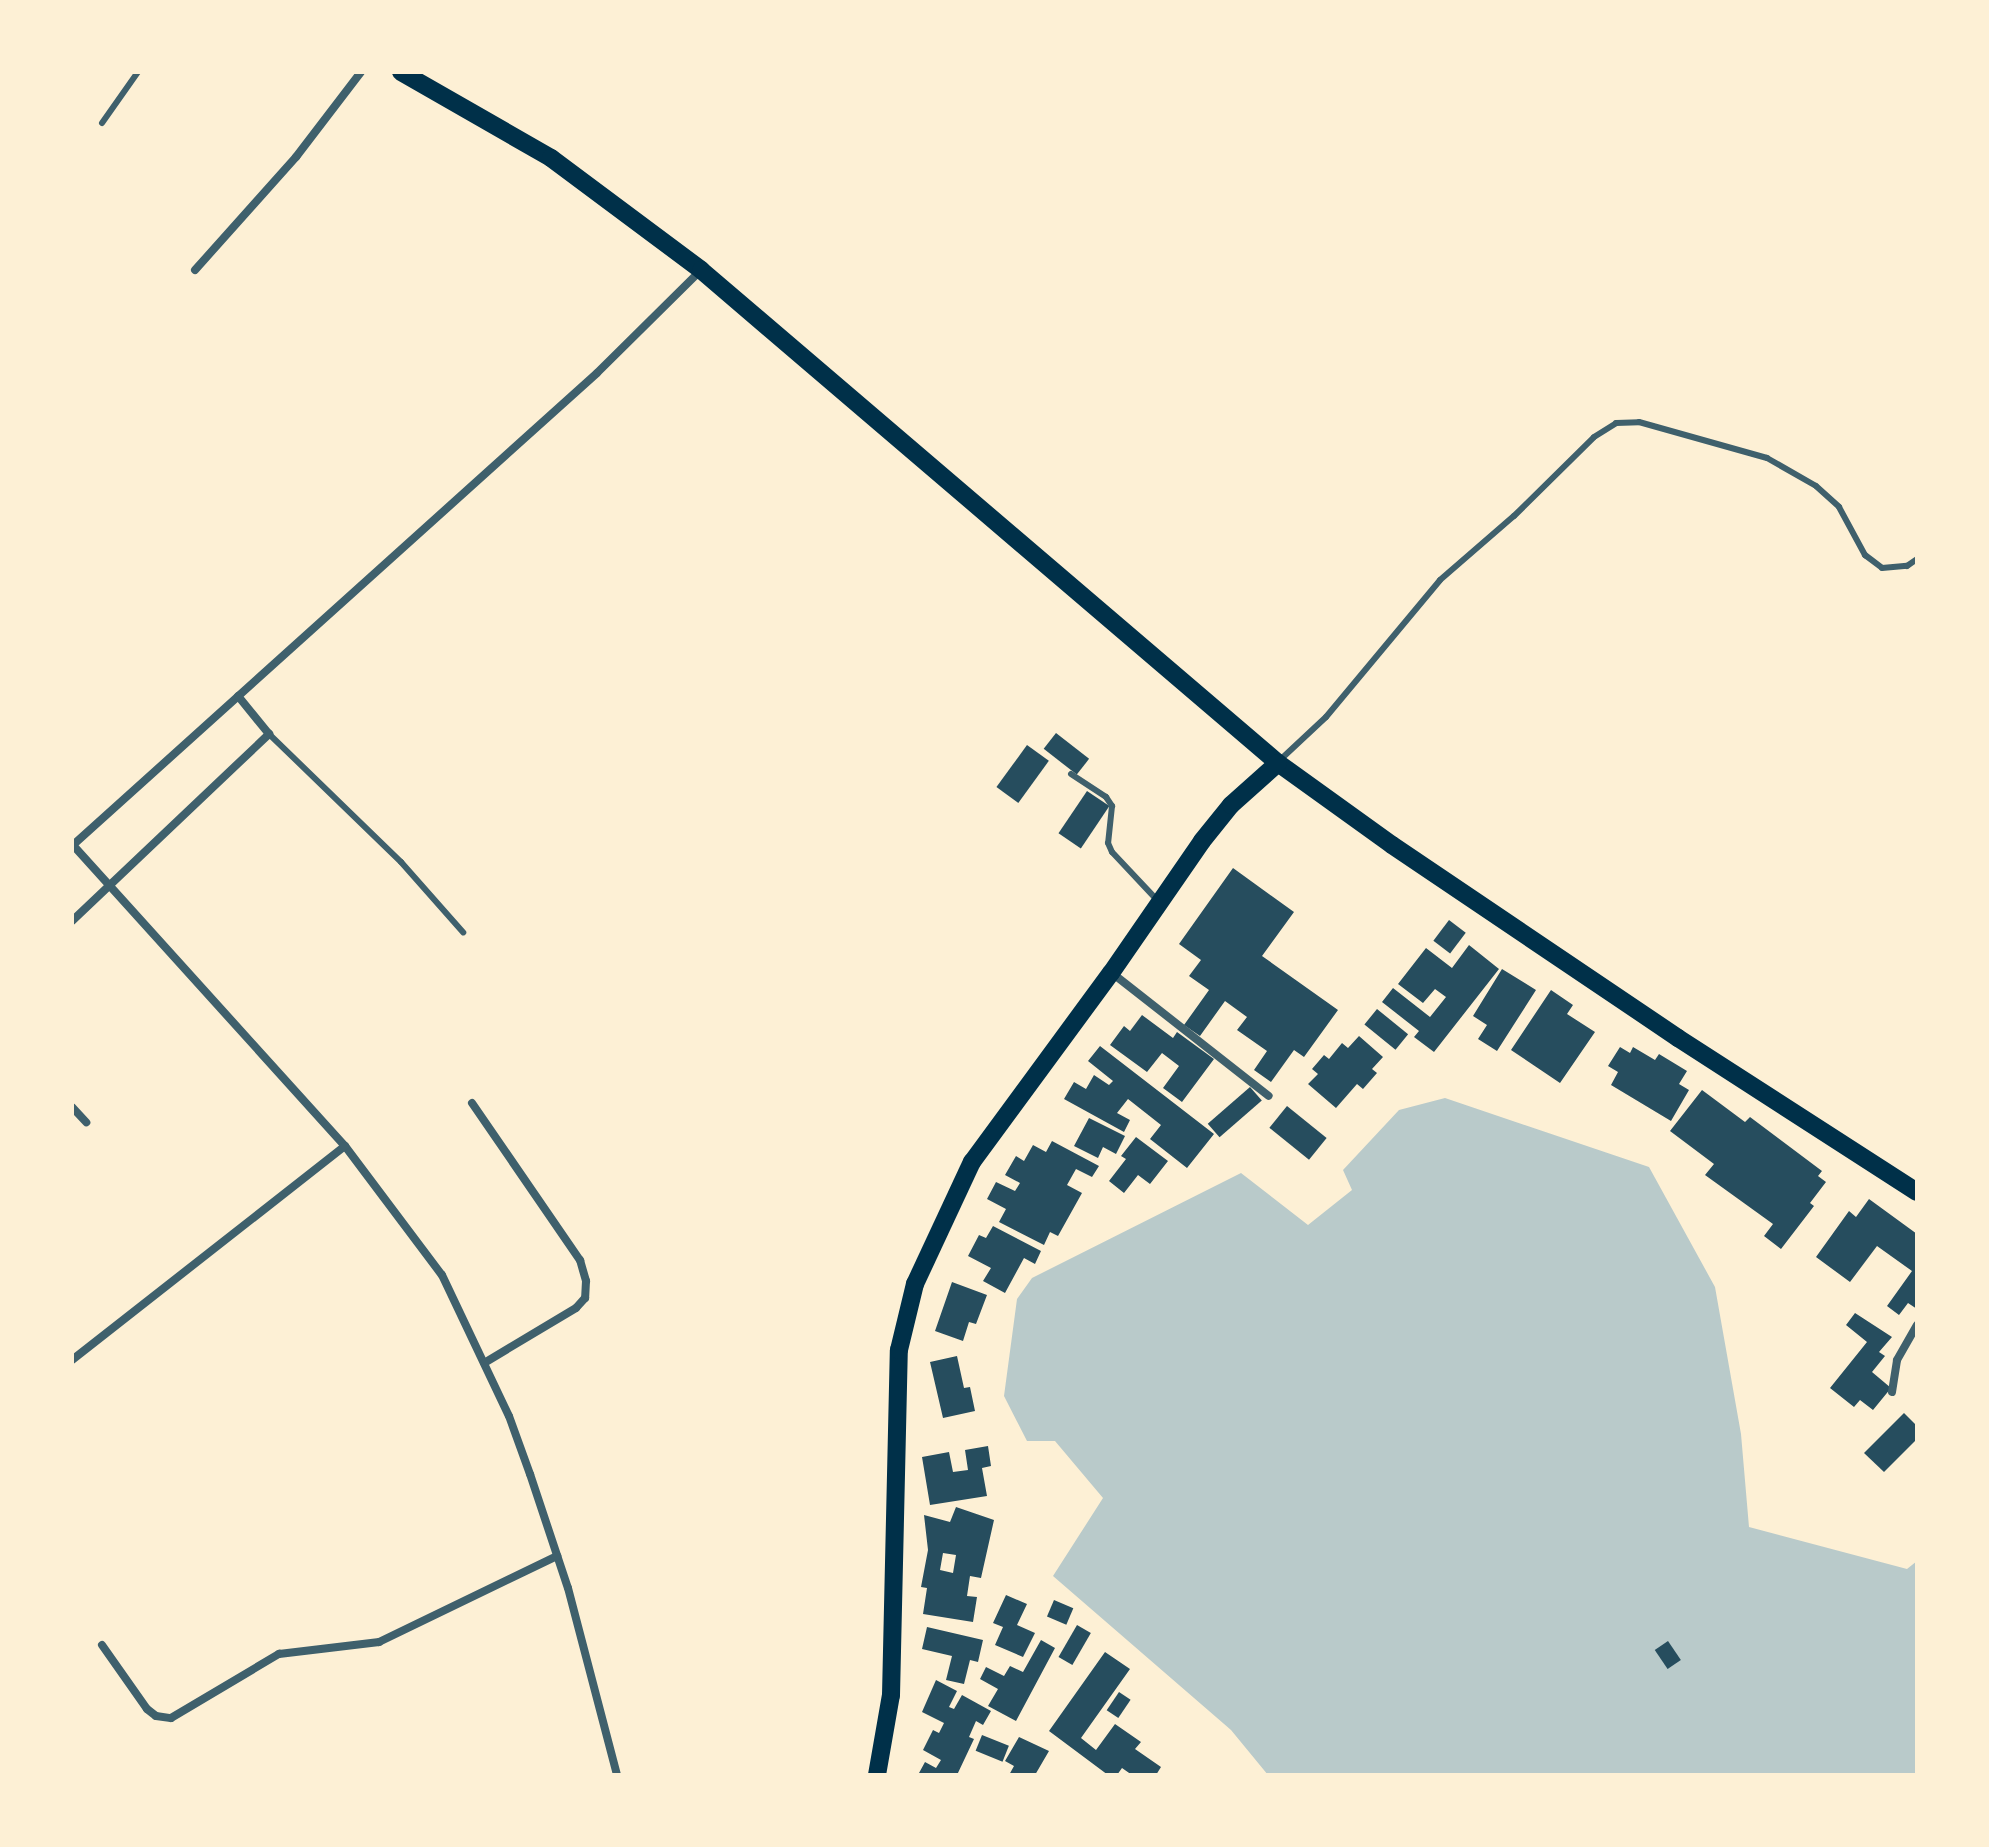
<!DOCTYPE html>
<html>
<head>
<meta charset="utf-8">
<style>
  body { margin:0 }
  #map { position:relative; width:1989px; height:1847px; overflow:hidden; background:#fdf0d5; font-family:"Source Serif 4",serif }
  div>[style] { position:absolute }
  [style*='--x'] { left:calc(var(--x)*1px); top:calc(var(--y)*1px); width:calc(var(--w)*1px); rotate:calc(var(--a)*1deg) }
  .green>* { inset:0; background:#b9caca }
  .building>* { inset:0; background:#264d5e; transform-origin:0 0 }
  .service>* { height:6px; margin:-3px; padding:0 3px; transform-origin:3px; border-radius:3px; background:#3f606c }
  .minor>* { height:8px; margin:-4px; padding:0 4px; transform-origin:4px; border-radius:4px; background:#3f606c }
  .trunk>* { height:18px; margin:-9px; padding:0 9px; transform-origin:9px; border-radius:9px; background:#003049 }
  span { translate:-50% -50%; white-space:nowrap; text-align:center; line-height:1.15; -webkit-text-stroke:8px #fdf0d5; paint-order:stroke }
  .frame { position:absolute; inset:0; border:74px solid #fdf0d5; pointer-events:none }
</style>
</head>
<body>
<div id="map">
  <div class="green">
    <div style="clip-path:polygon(1445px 1098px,1649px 1167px,1715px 1287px,1741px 1434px,1749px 1527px,1907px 1569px,1917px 1561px,1917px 1775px,1268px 1775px,1231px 1730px,1053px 1576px,1103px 1498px,1055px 1441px,1027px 1441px,1004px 1396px,1017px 1299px,1032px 1278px,1241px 1173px,1308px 1225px,1352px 1190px,1343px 1170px,1399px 1110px)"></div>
  </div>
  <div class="building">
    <div style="left:1056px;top:733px;width:42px;height:20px;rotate:38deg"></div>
    <div style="left:1027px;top:745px;width:27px;height:52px;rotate:36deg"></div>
    <div style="left:1087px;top:791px;width:27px;height:51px;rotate:34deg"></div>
    <div style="clip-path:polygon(1233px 868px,1294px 912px,1262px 956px,1338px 1010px,1304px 1057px,1294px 1050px,1271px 1082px,1254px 1070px,1267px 1051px,1237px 1030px,1247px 1017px,1225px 1001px,1200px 1036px,1184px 1025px,1209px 990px,1189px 976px,1201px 960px,1179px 944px)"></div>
    <div style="left:1449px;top:920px;width:21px;height:26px;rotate:37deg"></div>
    <div style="clip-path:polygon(1469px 945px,1499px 969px,1434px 1052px,1414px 1037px,1419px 1031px,1382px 1002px,1393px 988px,1430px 1017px,1446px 997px,1435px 989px,1423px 1003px,1398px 984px,1426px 948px,1452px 968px)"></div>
    <div style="clip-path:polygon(1502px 969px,1536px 990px,1497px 1051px,1478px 1039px,1487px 1025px,1473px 1016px)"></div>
    <div style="clip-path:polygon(1551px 990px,1573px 1005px,1567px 1014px,1595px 1032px,1560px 1083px,1511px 1050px)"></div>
    <div style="left:1377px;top:1009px;width:40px;height:20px;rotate:39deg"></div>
    <div style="clip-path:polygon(1142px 1015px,1173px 1038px,1177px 1032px,1214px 1059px,1182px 1102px,1163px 1088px,1179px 1066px,1162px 1053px,1147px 1072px,1110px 1045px,1124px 1026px,1130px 1031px)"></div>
    <div style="clip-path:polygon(1359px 1036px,1383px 1057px,1372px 1069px,1377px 1073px,1363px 1089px,1357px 1084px,1336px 1108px,1308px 1084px,1318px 1074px,1312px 1069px,1324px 1055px,1329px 1059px,1342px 1043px,1348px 1048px)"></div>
    <div style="clip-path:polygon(1100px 1046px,1214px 1134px,1187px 1168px,1150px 1139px,1161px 1125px,1128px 1099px,1117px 1113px,1130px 1120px,1124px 1132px,1064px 1099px,1074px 1082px,1086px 1089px,1094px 1075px,1109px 1085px,1113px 1081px,1088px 1061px)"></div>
    <div style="clip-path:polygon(1620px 1047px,1630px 1053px,1633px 1047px,1655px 1060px,1659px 1054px,1687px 1071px,1679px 1084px,1689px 1090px,1671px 1121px,1611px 1085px,1618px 1072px,1608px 1066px)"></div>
    <div style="left:1250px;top:1087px;width:18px;height:56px;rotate:49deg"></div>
    <div style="clip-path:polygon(1702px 1090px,1745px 1122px,1750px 1117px,1822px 1171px,1818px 1176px,1826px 1182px,1810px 1203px,1814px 1206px,1781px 1249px,1764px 1236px,1773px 1224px,1705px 1175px,1714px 1164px,1670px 1131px)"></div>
    <div style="left:1287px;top:1106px;width:51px;height:28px;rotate:39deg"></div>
    <div style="clip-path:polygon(1089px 1118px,1125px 1136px,1116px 1154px,1103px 1147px,1098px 1158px,1074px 1146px)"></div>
    <div style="clip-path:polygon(1136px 1137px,1168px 1161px,1150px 1184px,1138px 1175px,1124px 1193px,1109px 1181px,1126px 1159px,1121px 1156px)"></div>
    <div style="clip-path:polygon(1052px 1141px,1099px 1166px,1092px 1177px,1076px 1169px,1067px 1185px,1082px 1193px,1058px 1236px,1050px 1232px,1044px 1245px,999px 1222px,1006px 1209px,987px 1199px,996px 1182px,1015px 1191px,1020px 1183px,1005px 1175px,1016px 1156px,1024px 1161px,1033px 1145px,1046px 1152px)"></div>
    <div style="clip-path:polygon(1869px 1199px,1917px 1234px,1917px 1309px,1908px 1303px,1899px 1315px,1887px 1306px,1912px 1271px,1877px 1246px,1850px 1282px,1816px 1257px,1849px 1211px,1856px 1217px)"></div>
    <div style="clip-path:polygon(993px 1226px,1041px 1251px,1035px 1264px,1024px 1258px,1005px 1293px,983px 1281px,991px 1268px,968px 1256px,979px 1235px,986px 1238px)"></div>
    <div style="clip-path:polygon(952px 1282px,987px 1295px,976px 1324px,969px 1322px,963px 1341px,935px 1331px)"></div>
    <div style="clip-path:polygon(1855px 1313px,1892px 1337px,1879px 1352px,1885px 1356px,1872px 1372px,1891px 1388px,1873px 1410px,1860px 1400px,1854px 1407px,1830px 1388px,1867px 1342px,1846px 1325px)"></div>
    <div style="clip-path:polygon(957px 1356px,964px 1388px,970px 1387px,975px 1411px,943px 1418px,930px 1362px)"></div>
    <div style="clip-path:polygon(1904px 1413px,1917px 1426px,1917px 1439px,1884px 1472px,1864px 1453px)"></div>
    <div style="clip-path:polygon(988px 1446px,991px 1466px,982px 1468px,987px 1496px,930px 1505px,922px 1457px,949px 1452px,953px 1472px,968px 1470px,965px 1450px)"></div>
    <div style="clip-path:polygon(evenodd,956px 1507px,994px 1520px,981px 1578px,970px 1576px,967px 1596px,977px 1597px,973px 1622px,923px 1614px,927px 1588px,921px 1587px,928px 1550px,924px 1515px,950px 1522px,956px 1507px,943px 1553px,956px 1555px,953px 1573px,940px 1570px,943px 1553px)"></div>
    <div style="clip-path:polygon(1006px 1595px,1027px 1604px,1017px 1625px,1035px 1633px,1023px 1657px,995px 1645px,1003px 1627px,993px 1623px)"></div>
    <div style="left:1054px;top:1600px;width:21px;height:18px;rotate:23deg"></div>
    <div style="left:1077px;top:1625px;width:16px;height:37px;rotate:30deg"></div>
    <div style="clip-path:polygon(927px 1627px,983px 1640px,978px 1662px,970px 1660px,964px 1684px,946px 1680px,952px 1656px,922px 1649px)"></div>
    <div style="clip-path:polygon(1041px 1640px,1055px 1648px,1016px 1721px,988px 1706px,998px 1689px,980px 1679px,986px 1667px,1004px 1676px,1010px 1666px,1023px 1672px)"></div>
    <div style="left:1668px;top:1641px;width:23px;height:16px;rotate:56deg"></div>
    <div style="clip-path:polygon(1105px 1652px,1130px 1669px,1081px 1738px,1096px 1750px,1115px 1724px,1141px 1742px,1135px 1749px,1161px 1767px,1156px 1775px,1132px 1775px,1122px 1768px,1117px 1775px,1108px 1775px,1049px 1731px)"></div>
    <div style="clip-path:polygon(936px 1680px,957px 1691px,949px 1707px,954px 1709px,962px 1695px,991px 1711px,983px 1725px,976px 1721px,969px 1737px,974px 1739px,957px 1775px,919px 1773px,925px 1762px,936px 1768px,941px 1760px,923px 1750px,933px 1730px,939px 1733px,944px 1723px,922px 1712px)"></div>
    <div style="left:1119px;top:1692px;width:14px;height:22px;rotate:34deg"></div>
    <div style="left:982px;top:1735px;width:29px;height:17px;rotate:22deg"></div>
    <div style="clip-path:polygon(1019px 1737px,1049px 1751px,1035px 1775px,1009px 1775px,1014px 1766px,1005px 1761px)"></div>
  </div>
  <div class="service">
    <div style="--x:102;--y:123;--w:62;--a:-54.8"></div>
    <div style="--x:269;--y:734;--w:184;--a:44.1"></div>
    <div style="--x:401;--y:862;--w:94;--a:48.5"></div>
    <div style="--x:1280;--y:760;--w:63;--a:-43.1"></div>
    <div style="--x:1326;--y:717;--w:178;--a:-50.2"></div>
    <div style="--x:1440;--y:580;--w:98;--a:-40.9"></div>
    <div style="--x:1514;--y:516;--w:112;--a:-44.6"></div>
    <div style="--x:1594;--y:437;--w:26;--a:-32"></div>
    <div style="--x:1616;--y:423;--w:23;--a:-2"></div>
    <div style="--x:1639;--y:422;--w:133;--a:15.7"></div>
    <div style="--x:1767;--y:458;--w:56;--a:29.7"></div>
    <div style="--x:1816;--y:486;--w:31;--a:42"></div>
    <div style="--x:1839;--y:507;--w:55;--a:61.6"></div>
    <div style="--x:1865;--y:555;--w:21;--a:37"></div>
    <div style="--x:1882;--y:568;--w:25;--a:-5"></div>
    <div style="--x:1907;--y:566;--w:12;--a:-35"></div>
    <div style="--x:1071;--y:774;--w:42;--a:33.3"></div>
    <div style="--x:1106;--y:797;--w:11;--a:56"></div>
    <div style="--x:1112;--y:806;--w:37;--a:96"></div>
    <div style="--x:1108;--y:843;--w:10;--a:66"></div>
    <div style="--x:1112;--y:852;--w:66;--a:46.8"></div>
  </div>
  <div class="minor">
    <div style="--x:195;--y:270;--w:152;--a:-48.2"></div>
    <div style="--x:296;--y:157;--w:107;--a:-52.6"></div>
    <div style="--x:72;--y:844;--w:407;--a:47.9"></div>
    <div style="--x:345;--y:1146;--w:161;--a:53.1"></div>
    <div style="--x:442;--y:1275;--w:156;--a:64.6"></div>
    <div style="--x:509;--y:1416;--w:62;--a:70.1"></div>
    <div style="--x:530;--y:1474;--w:120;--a:71.6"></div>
    <div style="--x:568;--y:1588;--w:193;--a:75.3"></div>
    <div style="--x:73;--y:845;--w:705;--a:-42.01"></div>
    <div style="--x:597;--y:373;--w:145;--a:-44.7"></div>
    <div style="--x:72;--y:921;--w:272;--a:-43.5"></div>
    <div style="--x:269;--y:734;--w:49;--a:-129.2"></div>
    <div style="--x:1112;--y:973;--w:199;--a:38.1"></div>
    <div style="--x:472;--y:1103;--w:191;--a:55.5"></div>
    <div style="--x:580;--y:1260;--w:22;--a:74"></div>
    <div style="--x:586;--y:1281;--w:17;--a:93"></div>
    <div style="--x:585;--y:1298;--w:13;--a:132"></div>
    <div style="--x:576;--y:1308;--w:107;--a:149.1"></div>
    <div style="--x:72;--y:1107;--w:21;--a:47"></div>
    <div style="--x:72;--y:1360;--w:347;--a:-38.1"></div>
    <div style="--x:1892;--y:1392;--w:32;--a:-81"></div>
    <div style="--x:1897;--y:1360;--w:40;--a:-60.3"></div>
    <div style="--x:102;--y:1645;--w:78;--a:54.9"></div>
    <div style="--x:147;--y:1709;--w:11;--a:38"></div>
    <div style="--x:156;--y:1716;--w:15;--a:8"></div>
    <div style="--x:171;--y:1718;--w:126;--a:-30.7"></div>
    <div style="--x:279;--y:1654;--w:101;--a:-6.8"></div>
    <div style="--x:379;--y:1642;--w:198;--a:-25.8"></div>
  </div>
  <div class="trunk">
    <div style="--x:401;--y:72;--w:173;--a:29.8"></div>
    <div style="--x:551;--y:158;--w:187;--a:36.7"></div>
    <div style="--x:701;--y:270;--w:759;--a:40.51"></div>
    <div style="--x:1278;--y:763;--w:140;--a:35.7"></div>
    <div style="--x:1392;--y:845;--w:345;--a:34"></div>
    <div style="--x:1678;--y:1038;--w:284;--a:32.8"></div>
    <div style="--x:877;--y:1775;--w:81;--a:-80.1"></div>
    <div style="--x:891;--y:1695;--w:345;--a:-88.7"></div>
    <div style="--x:899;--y:1350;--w:68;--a:-76.4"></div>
    <div style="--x:915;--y:1284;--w:135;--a:-65"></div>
    <div style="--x:972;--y:1162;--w:235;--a:-53.7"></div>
    <div style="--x:1111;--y:973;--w:160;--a:-55.4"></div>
    <div style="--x:1202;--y:841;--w:46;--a:-51.1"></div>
    <div style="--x:1231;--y:805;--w:63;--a:-41.8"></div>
  </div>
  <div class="frame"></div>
</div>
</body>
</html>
